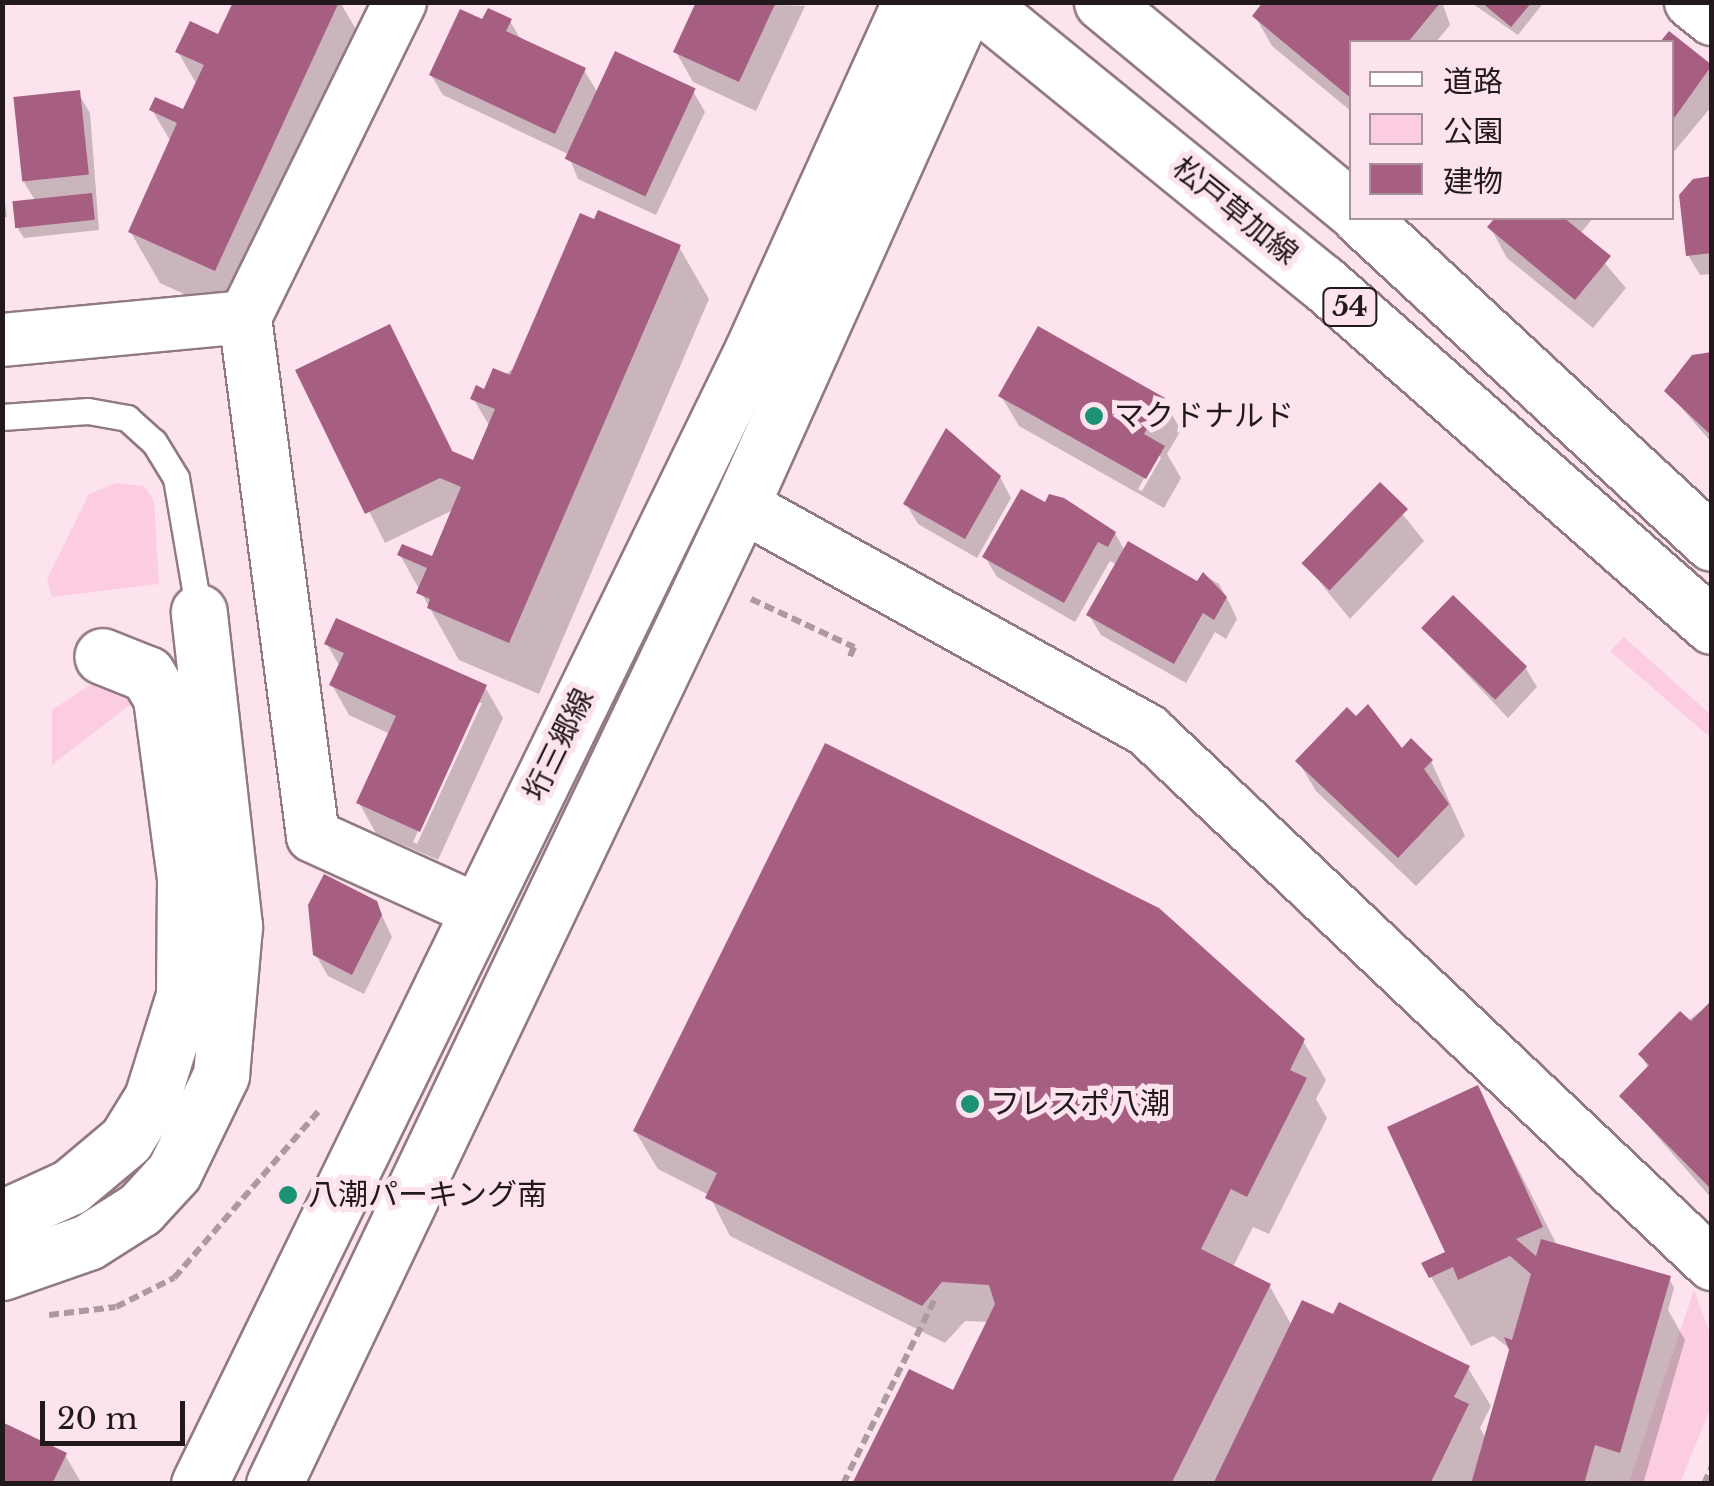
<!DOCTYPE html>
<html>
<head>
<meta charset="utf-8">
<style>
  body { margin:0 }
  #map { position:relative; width:1714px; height:1486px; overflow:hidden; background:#fde3ed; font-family:"Libre Baskerville","Noto Sans JP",serif }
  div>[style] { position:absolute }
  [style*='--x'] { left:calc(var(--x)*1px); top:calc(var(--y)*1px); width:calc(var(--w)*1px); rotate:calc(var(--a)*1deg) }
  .green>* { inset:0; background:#fccde0 }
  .shadow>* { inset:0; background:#0003 }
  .building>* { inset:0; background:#a65f80; transform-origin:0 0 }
  .path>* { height:6px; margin-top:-3px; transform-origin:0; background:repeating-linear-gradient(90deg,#ad9aa1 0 10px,transparent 0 15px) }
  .roads { filter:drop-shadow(2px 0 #917a83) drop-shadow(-2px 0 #917a83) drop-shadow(0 2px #917a83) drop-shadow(0 -2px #917a83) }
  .lane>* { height:25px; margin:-12.5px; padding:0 12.5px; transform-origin:12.5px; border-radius:12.5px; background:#fff }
  .street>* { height:52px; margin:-26px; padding:0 26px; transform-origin:26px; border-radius:26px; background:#fff }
  .secondary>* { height:55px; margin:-27.5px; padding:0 27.5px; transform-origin:27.5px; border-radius:27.5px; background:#fff }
  .primary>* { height:55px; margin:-27.5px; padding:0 27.5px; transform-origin:27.5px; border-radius:27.5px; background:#fff }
  .highway>* { height:55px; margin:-27.5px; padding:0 27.5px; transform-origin:27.5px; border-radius:27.5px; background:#fff }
  .dots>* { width:28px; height:28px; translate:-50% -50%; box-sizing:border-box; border:5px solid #fde3ed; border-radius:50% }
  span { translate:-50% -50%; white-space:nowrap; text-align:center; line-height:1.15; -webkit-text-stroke:10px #fde3ed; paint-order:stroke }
  .shield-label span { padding:2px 8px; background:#fde3ed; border:2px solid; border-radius:8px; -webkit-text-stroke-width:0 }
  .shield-label { font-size:28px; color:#22191d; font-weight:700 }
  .street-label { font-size:30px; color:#22191d }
  .poi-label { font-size:30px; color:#22191d }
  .left { translate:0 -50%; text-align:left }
  .frame { position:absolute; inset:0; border:5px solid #22191d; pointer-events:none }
  .legend { position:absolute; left:1349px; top:40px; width:325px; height:180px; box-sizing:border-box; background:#fde3ed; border:2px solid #a5929a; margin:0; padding:12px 18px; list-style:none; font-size:30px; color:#22191d }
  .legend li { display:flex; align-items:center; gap:20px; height:50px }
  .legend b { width:50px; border:2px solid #a5929a }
  .scale { position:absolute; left:40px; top:1401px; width:145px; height:45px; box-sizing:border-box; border:5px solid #22191d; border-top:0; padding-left:12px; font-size:30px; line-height:35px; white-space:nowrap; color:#22191d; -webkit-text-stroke:8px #fde3ed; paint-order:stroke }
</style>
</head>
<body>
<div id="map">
  <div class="green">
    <div style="clip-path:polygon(116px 483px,144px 486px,154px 501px,159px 584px,52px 597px,47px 579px,89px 494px)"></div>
    <div style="clip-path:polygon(1624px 637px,1711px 715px,1711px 738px,1610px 651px)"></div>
    <div style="clip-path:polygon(93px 683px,135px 701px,52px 765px,52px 710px)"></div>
    <div style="clip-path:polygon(1694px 1290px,1711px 1336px,1711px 1407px,1680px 1483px,1629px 1483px)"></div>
  </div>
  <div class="shadow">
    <div style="clip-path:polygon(236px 2px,340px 2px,369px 52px,245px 322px,160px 283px,130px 231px,171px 142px,152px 110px,185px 113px,197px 85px,178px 52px,219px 37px)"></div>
    <div style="clip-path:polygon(699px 2px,805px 6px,756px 111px,693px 82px,676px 52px)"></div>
    <div style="clip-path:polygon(1266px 2px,1442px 2px,1450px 25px,1436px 42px,1352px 42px,1352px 112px,1272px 46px,1255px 16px)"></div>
    <div style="clip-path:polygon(1470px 2px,1544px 2px,1518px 35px)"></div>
    <div style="clip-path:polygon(510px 21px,521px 40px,584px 70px,598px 93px,693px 91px,705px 112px,656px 215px,578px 179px,568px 154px,443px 95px,431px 75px,483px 22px)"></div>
    <div style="clip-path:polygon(1670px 34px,1712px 68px,1712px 106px,1672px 154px)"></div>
    <div style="clip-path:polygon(78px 93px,90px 113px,99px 230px,24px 238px,18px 229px,36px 202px,24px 182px)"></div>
    <div style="clip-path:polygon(1712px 179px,1712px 274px,1700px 275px,1688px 255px)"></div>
    <div style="clip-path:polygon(2px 180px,7px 217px,2px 217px)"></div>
    <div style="clip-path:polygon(1498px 218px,1593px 218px,1580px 234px,1626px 288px,1593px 328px,1507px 258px,1490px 227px)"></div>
    <div style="clip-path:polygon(679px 247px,709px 299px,539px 694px,459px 660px,400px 555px,433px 560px,455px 509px,385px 543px,299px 371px,406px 357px,454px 454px,475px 463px,490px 427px,473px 398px)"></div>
    <div style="clip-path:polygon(1712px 355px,1712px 443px,1667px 391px)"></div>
    <div style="clip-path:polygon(evenodd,1001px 396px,1163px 400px,1181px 430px,1167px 454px,1181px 478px,1164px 508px,1019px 426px,1001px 396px,1158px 454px,1161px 458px,1142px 491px,1138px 489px,1158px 454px)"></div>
    <div style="clip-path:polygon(1000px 477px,1011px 498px,977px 558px,918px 524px,906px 504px)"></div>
    <div style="clip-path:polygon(1380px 486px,1424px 541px,1350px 619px,1305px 564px)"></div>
    <div style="clip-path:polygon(1115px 533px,1125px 551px,1198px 584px,1204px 575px,1219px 584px,1230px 604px,1237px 619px,1226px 639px,1215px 632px,1186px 683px,1101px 635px,1089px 615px,1117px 565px,1110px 561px,1075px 622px,997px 577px,985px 557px)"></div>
    <div style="clip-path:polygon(1424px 629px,1525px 667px,1537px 687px,1508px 718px)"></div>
    <div style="clip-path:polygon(evenodd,327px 644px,485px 687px,503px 718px,438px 860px,376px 833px,359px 803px,390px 734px,349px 715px,332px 685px,340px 667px,327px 644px,476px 703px,482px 703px,417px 844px,413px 842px,476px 703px)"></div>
    <div style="clip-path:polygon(1401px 752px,1431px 761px,1465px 836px,1416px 886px,1316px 791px,1298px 761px)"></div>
    <div style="clip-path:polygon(376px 903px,392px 937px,364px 994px,328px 976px,316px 955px)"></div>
    <div style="clip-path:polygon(1712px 1003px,1712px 1199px,1622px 1096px,1649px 1069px,1641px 1055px)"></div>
    <div style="clip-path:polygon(1303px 1041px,1326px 1080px,1316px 1099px,1327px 1118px,1269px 1234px,1253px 1227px,1233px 1267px,1269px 1285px,1292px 1326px,1468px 1368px,1491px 1406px,1480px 1428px,1486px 1439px,1512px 1350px,1493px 1336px,1471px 1346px,1431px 1277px,1448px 1253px,1477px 1088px,1558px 1247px,1669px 1278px,1674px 1288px,1668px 1310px,1685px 1340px,1643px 1484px,854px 1484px,954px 1394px,989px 1322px,965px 1321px,945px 1343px,730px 1236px,709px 1195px,658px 1169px,635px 1131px)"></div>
    <div style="clip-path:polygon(65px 1455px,82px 1484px,2px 1484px)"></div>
  </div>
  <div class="building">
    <div style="clip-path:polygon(233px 2px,339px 2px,215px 271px,128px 232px,177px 123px,149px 110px,155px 97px,183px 109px,204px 65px,175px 52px,190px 21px,218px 34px)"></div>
    <div style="clip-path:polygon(696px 2px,776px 2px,739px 82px,673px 52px)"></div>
    <div style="clip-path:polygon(1263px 2px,1441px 2px,1408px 42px,1352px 42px,1352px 99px,1252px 16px)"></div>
    <div style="clip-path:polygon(1481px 2px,1532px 2px,1511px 27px)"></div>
    <div style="clip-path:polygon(488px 8px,512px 19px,506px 31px,586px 68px,555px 134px,429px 75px,460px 9px,482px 19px)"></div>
    <div style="clip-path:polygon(1669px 31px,1712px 65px,1672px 121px,1672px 42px,1660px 42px)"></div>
    <div style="left:615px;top:51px;width:89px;height:119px;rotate:25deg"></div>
    <div style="left:80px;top:90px;width:85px;height:67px;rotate:84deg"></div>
    <div style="clip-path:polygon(1712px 176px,1712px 253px,1686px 256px,1679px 195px,1693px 179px)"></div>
    <div style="left:92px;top:193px;width:27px;height:80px;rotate:84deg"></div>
    <div style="clip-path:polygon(598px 210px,681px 245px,509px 643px,427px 608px,430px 599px,416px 593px,427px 568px,397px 555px,402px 544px,432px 556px,461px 487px,440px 478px,365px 514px,295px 370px,390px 324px,452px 451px,473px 460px,495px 409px,470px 399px,476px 385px,484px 389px,493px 368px,510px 375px,580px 213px,594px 219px)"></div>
    <div style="clip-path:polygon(1495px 218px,1564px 218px,1611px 256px,1575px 300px,1487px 227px)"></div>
    <div style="clip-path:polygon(1038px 326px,1165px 398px,1144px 434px,1165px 446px,1146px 479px,998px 396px)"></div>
    <div style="clip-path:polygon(1712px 352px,1712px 436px,1664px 391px,1692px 355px)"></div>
    <div style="clip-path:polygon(946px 428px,1001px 476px,965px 539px,903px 504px)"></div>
    <div style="left:1380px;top:482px;width:39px;height:113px;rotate:44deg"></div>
    <div style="clip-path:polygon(1021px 489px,1045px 502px,1049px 494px,1064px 498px,1116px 532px,1108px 547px,1098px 542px,1064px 603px,982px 557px)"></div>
    <div style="clip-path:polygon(1128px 541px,1197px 581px,1203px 572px,1227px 597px,1214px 620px,1203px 613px,1174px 664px,1086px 615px)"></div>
    <div style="left:1453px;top:595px;width:103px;height:46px;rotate:44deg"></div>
    <div style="clip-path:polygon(336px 618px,487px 685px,420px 832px,356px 803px,396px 716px,329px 685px,344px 653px,324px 644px)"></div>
    <div style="clip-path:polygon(1368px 704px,1402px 748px,1411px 738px,1433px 760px,1424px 769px,1449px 804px,1398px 858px,1295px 761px,1347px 707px,1356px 716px)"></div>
    <div style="clip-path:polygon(825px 743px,1159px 908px,1305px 1039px,1290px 1070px,1307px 1078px,1247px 1197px,1231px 1189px,1201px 1249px,1271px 1284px,1171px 1484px,852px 1484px,909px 1369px,953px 1390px,995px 1304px,989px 1285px,942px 1282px,922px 1306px,705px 1198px,717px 1173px,633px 1131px)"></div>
    <div style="clip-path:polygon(324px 874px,377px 901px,382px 915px,352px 975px,313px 955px,308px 905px)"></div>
    <div style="clip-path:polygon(1712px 1000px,1712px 1190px,1619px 1096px,1649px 1065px,1638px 1054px,1680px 1011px,1691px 1021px)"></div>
    <div style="clip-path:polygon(1478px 1085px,1543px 1227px,1516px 1239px,1536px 1256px,1541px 1239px,1671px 1276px,1620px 1453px,1595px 1445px,1584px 1484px,1471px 1484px,1509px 1350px,1504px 1337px,1512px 1340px,1531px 1274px,1510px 1256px,1458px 1280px,1453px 1267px,1429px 1278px,1421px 1263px,1445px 1252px,1387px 1127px)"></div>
    <div style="clip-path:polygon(1302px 1300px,1333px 1314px,1339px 1302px,1470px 1366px,1454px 1397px,1469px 1404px,1430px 1484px,1213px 1484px)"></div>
    <div style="clip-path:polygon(2px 1422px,67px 1453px,52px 1484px,2px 1484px)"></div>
  </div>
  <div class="path">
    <div style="--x:751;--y:599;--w:114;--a:25"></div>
    <div style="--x:854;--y:647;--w:13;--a:113"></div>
    <div style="--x:49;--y:1315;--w:67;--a:-6.8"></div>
    <div style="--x:116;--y:1307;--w:65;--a:-26.6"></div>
    <div style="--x:174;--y:1278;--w:225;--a:-49.1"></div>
    <div style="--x:843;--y:1484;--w:209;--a:-63.6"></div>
    <div style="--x:1704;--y:1484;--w:20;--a:-66"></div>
  </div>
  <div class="roads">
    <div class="lane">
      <div style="--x:2;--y:417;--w:86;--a:-4"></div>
      <div style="--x:88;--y:411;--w:40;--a:10"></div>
      <div style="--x:127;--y:418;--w:36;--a:42"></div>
      <div style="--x:154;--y:442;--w:42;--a:58.6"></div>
      <div style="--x:176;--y:478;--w:136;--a:80.3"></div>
    </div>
    <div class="street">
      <div style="--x:400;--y:2;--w:351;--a:116.2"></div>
      <div style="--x:245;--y:317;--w:523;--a:82.54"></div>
      <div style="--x:313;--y:836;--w:181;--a:24.4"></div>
      <div style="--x:1691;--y:2;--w:27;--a:39"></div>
      <div style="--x:2;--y:340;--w:244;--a:-5.4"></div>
      <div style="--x:741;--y:505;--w:466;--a:29"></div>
      <div style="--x:1148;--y:731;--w:776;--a:43.38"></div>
    </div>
    <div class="secondary">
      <div style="--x:199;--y:1484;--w:1261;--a:-63.98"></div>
      <div style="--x:752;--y:351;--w:383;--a:-65.6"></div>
      <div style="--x:274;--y:1484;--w:1085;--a:-64.5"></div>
      <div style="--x:741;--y:505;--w:551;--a:-65.81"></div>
    </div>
    <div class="primary">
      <div style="--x:977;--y:2;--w:444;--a:39.1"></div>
      <div style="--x:1322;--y:282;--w:520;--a:41.41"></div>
      <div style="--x:1102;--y:2;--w:325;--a:39.6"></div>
      <div style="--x:1361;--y:218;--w:478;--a:42.8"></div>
    </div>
    <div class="highway">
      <div style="--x:2;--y:1218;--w:75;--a:-24.5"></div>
      <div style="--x:70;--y:1187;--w:73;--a:-40"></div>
      <div style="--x:126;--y:1140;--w:49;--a:-58.2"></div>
      <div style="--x:152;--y:1098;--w:108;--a:-72.7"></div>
      <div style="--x:184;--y:995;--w:117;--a:-89.5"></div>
      <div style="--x:185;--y:878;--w:183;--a:-97.6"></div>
      <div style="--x:161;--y:697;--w:27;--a:-121"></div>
      <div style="--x:147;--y:674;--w:48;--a:-158.2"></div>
      <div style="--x:2;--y:1272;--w:91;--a:-19.2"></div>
      <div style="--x:88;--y:1242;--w:62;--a:-32.4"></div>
      <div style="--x:140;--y:1209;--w:50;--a:-47.4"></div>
      <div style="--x:174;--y:1172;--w:108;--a:-64.1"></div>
      <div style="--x:221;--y:1075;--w:150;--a:-85"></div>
      <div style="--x:234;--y:926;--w:316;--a:-96.4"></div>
    </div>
  </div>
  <div class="dots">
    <div style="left:1094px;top:416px;background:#1c9275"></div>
    <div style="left:970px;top:1104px;background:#1c9275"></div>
    <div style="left:288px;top:1195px;background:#1c9275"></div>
  </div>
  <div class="shield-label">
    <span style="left:1350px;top:307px">54</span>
  </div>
  <div class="street-label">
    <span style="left:1235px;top:211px;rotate:39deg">松戸草加線</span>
    <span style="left:559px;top:745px;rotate:-64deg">垳三郷線</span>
  </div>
  <div class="poi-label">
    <span class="left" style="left:1114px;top:416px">マクドナルド</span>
    <span class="left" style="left:990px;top:1104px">フレスポ八潮</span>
    <span class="left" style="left:308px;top:1195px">八潮パーキング南</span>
  </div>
  <div class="frame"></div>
  <ul class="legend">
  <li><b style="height:12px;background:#fff"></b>道路</li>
  <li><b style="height:28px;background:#fccde0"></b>公園</li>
  <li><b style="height:28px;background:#a65f80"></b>建物</li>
  </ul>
  <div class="scale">20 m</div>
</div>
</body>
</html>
